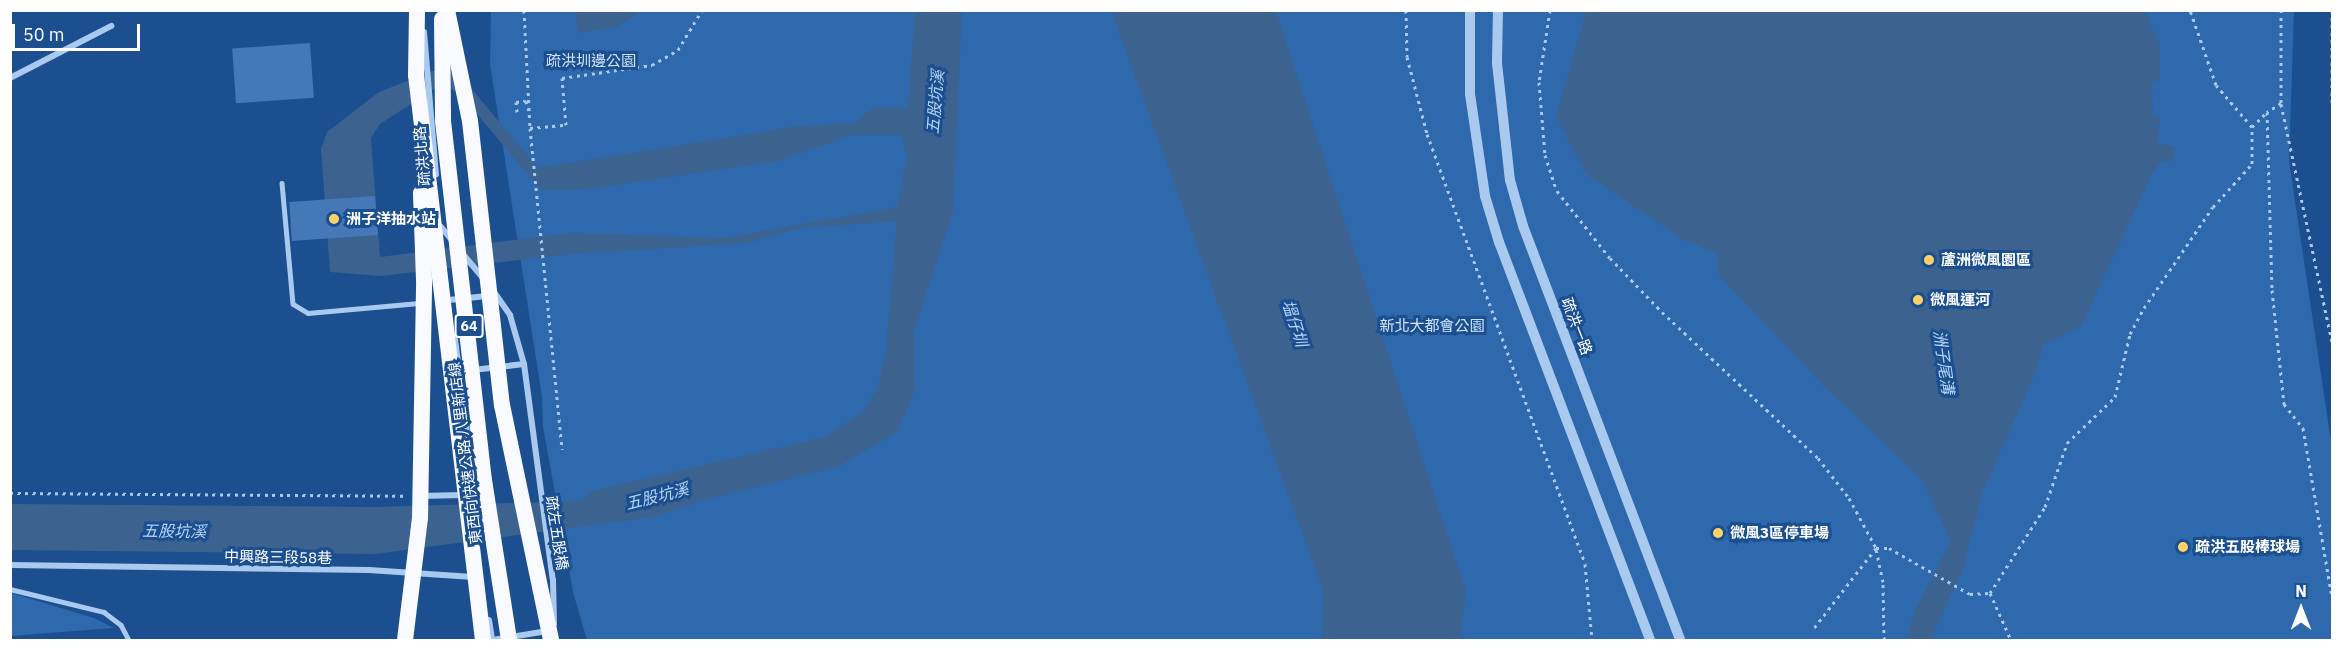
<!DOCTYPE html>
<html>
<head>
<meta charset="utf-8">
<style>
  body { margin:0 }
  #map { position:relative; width:2343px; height:651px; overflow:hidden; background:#1b4f8f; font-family:"IBM Plex Sans","Noto Sans TC",sans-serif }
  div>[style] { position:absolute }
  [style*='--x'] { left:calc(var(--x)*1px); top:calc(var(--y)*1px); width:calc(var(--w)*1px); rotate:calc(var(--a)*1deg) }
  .green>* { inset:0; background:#2e69ad }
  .water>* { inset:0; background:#3c6290 }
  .building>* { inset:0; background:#4478b7; transform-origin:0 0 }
  .path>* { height:3px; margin-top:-1.5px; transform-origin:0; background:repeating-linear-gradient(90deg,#a9c9ee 0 3px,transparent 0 7.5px) }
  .service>* { height:4.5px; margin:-2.25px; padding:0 2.25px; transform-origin:2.25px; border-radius:2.25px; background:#a9c9ee }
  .minor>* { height:6px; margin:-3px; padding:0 3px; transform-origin:3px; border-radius:3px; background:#a9c9ee }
  .tertiary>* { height:10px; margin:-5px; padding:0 5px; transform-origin:5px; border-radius:5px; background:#a9c9ee }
  .trunk>* { height:16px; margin:-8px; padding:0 8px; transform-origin:8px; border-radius:8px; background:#f8faff }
  .trunk-bridge>* { height:16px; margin:-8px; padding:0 8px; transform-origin:8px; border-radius:8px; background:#f8faff }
  .dots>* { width:16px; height:16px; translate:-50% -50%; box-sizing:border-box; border:3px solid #1b4f8f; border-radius:50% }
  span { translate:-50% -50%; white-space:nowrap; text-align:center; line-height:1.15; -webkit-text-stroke:6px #1b4f8f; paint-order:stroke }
  .shield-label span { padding:2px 4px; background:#1b4f8f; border:2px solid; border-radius:4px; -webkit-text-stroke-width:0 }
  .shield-label { font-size:14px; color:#fff; font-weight:700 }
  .park-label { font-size:15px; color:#cfe3fa }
  .street-label { font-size:15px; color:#fff }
  .poi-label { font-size:15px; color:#fff; font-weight:700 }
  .left { translate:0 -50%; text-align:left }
  .water-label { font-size:16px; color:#b5d3f5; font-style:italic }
  .frame { position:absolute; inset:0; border:12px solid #fff; pointer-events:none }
  .north { position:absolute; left:2271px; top:579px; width:60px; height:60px; -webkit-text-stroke:4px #1b4f8f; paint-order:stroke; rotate:0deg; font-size:16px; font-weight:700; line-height:24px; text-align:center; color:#fff }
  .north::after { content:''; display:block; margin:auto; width:21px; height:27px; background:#fff; clip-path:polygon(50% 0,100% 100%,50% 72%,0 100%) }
  .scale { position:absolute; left:12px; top:24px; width:128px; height:27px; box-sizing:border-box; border:3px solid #fff; border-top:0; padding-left:8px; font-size:18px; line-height:21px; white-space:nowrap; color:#fff; -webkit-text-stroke:4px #1b4f8f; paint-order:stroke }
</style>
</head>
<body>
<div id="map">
  <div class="green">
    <div style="clip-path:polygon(491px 11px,2294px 11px,2289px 161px,2332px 448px,2332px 640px,587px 640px,573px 592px,543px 427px,542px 397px,490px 64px)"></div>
    <div style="clip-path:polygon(11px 593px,94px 618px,114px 628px,11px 636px)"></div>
  </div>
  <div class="water">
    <div style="clip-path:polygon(575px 11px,575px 10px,641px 11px,617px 27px,578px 33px)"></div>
    <div style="clip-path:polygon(evenodd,915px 11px,962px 11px,953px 211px,914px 331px,915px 390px,897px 432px,839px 466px,707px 499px,653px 517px,375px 554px,11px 550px,11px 504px,377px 507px,581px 501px,592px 491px,825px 437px,864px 411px,878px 387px,886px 349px,897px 221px,799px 228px,749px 243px,571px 254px,381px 276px,330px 272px,321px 149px,327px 132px,379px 92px,433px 71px,449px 71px,465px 81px,538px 168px,799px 126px,855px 123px,873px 108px,908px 108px,915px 11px,448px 87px,461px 95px,541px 190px,588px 189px,777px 161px,851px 135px,901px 135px,907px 156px,897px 207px,724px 238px,570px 233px,380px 257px,371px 138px,380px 124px,434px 89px,448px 87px)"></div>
    <div style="clip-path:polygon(1111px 11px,1276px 11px,1466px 592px,1460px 640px,1322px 640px,1323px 590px)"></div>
    <div style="clip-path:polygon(1586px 11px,2145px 11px,2160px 46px,2160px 80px,2152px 83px,2153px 115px,2160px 117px,2158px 143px,2175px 147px,2174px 160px,2161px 162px,2153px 172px,2081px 326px,2043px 345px,2034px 376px,1982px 493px,1964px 567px,1930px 640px,1907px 640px,1914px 613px,1951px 541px,1922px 480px,1822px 384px,1718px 274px,1717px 254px,1683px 239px,1586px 174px,1556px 116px)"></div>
  </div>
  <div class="building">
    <div style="left:310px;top:43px;width:55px;height:78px;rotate:86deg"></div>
    <div style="left:375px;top:196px;width:39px;height:86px;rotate:86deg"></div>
  </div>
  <div class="path">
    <div style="--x:524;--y:10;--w:118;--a:87.1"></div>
    <div style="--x:530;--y:128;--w:323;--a:84.3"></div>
    <div style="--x:1406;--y:10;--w:47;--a:88.8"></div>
    <div style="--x:1407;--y:57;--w:80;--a:75.4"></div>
    <div style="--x:1427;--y:134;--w:458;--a:69.8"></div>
    <div style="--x:1585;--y:564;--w:76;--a:84.7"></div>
    <div style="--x:1550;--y:10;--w:73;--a:98.7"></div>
    <div style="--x:1539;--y:82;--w:73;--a:85.3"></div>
    <div style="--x:1545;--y:155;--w:38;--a:72"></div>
    <div style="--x:1557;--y:191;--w:85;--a:51.7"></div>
    <div style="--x:1610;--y:258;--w:75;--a:46.1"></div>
    <div style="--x:1662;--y:312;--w:214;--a:43.1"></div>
    <div style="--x:1818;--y:458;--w:51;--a:52.2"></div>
    <div style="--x:1849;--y:498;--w:57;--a:61.6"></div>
    <div style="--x:1876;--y:548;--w:101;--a:127.8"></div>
    <div style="--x:2281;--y:10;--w:93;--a:90"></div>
    <div style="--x:2281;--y:103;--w:17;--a:147"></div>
    <div style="--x:2267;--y:112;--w:178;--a:88.4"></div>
    <div style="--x:2272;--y:290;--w:115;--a:84"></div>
    <div style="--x:2284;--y:404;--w:31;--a:52"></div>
    <div style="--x:2303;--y:428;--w:172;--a:80.3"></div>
    <div style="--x:2332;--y:10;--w:97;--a:90"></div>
    <div style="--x:2281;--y:104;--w:243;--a:77.9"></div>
    <div style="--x:517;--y:112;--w:10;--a:-96"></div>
    <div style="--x:516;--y:102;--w:10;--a:-6"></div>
    <div style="--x:526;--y:101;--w:10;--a:73"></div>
    <div style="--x:2252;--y:127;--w:21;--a:-45"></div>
    <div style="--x:530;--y:128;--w:36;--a:-5"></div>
    <div style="--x:566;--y:125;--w:47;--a:-94.9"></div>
    <div style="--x:562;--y:78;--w:91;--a:-8.2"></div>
    <div style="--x:652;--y:65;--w:30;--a:-30"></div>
    <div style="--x:678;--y:50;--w:47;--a:-59"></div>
    <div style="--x:10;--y:493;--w:394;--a:0.4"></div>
    <div style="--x:1990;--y:593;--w:51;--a:65.9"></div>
    <div style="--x:1884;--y:640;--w:58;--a:-91"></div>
    <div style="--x:1883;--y:582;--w:35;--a:-102"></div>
    <div style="--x:1876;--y:548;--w:13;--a:0"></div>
    <div style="--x:1889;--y:548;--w:93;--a:29.6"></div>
    <div style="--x:1970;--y:594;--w:20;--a:-3"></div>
    <div style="--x:1990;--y:593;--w:102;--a:-57.4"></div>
    <div style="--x:2045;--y:507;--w:68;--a:-71"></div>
    <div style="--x:2067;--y:443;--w:66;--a:-43.8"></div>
    <div style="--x:2115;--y:397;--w:65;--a:-76.6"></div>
    <div style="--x:2130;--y:334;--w:30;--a:-62"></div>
    <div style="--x:2144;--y:308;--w:122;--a:-55.7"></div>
    <div style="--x:2213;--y:207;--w:58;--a:-47.8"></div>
    <div style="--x:2252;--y:164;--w:37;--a:-90"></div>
    <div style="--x:2252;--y:127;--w:55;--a:-130.6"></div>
    <div style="--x:2216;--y:85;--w:79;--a:-109.1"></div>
  </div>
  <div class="service">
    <div style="--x:282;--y:183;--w:121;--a:84.8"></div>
    <div style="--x:293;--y:304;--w:17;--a:31"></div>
    <div style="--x:308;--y:313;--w:111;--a:-5.1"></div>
    <div style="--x:10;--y:589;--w:97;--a:13.7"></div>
    <div style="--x:104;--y:612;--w:21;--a:37"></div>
    <div style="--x:121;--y:625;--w:17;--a:62"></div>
  </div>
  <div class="minor">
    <div style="--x:424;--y:32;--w:143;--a:85.2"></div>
    <div style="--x:10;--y:78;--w:114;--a:-27.2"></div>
    <div style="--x:441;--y:227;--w:17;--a:50"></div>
    <div style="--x:462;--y:253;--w:31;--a:50"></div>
    <div style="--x:494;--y:292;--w:28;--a:55"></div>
    <div style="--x:510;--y:315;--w:51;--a:74.1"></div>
    <div style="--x:524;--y:364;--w:218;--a:82.4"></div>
    <div style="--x:553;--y:580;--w:44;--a:88.7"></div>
    <div style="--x:449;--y:300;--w:38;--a:-6"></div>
    <div style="--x:455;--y:339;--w:95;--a:82.7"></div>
    <div style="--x:473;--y:370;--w:51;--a:-6.7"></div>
    <div style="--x:420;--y:496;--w:44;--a:-1.3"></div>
    <div style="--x:10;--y:565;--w:359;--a:0.8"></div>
    <div style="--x:369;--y:570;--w:104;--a:3.9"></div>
    <div style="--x:489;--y:620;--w:20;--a:81"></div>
    <div style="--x:493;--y:640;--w:55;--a:-9.5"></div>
  </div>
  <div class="tertiary">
    <div style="--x:1470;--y:10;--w:84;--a:90"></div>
    <div style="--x:1470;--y:94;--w:103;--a:81.6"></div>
    <div style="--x:1485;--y:196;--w:48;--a:73.1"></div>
    <div style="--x:1499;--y:242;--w:426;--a:69.2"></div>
    <div style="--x:1498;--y:10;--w:53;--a:91.1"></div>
    <div style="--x:1497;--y:63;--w:118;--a:83.7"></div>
    <div style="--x:1510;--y:180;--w:48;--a:74.2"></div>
    <div style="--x:1523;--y:226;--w:443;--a:69.2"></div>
  </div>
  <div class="trunk">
    <div style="--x:416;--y:75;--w:65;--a:-89.1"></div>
  </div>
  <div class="trunk-bridge">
    <div style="--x:447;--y:10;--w:113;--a:78.3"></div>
    <div style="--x:470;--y:121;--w:286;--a:83.6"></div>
    <div style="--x:502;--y:405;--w:240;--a:78.2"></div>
    <div style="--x:442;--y:19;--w:102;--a:89.4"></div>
    <div style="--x:443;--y:121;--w:361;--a:83.5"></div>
    <div style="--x:484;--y:480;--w:162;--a:81.1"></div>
    <div style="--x:416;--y:75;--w:569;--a:83.24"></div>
    <div style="--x:405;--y:640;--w:123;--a:-83"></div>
    <div style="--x:420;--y:518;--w:238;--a:-89"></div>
    <div style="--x:424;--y:280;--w:87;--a:-92"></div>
  </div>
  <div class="dots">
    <div style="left:334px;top:219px;background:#ffd166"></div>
    <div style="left:1929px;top:260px;background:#ffd166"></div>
    <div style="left:1918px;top:300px;background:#ffd166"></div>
    <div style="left:1718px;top:533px;background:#ffd166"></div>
    <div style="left:2183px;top:547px;background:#ffd166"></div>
  </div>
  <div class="shield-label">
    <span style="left:469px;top:326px">64</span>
  </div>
  <div class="park-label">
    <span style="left:591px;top:61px">疏洪圳邊公園</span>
    <span style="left:1432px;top:326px">新北大都會公園</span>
  </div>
  <div class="street-label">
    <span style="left:422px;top:156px;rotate:-95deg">疏洪北路</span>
    <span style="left:1577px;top:326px;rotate:69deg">疏洪一路</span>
    <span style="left:465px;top:453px;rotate:-97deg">東西向快速公路 八里新店線</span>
    <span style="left:557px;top:533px;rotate:81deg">疏左五股橋</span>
    <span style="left:278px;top:557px;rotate:1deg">中興路三段58巷</span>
  </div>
  <div class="poi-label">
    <span class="left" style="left:346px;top:219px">洲子洋抽水站</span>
    <span class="left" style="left:1941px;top:260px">蘆洲微風園區</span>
    <span class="left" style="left:1930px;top:300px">微風運河</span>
    <span class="left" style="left:1730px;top:533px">微風3區停車場</span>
    <span class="left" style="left:2195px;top:547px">疏洪五股棒球場</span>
  </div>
  <div class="water-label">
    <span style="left:935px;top:102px;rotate:-85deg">五股坑溪</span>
    <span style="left:1295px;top:323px;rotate:72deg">塭仔圳</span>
    <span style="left:1944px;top:362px;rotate:82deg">洲子尾溝</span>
    <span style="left:657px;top:496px;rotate:-14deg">五股坑溪</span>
    <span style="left:174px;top:531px;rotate:1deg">五股坑溪</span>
  </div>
  <div class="frame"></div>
  <div class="north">N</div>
  <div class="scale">50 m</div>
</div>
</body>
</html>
